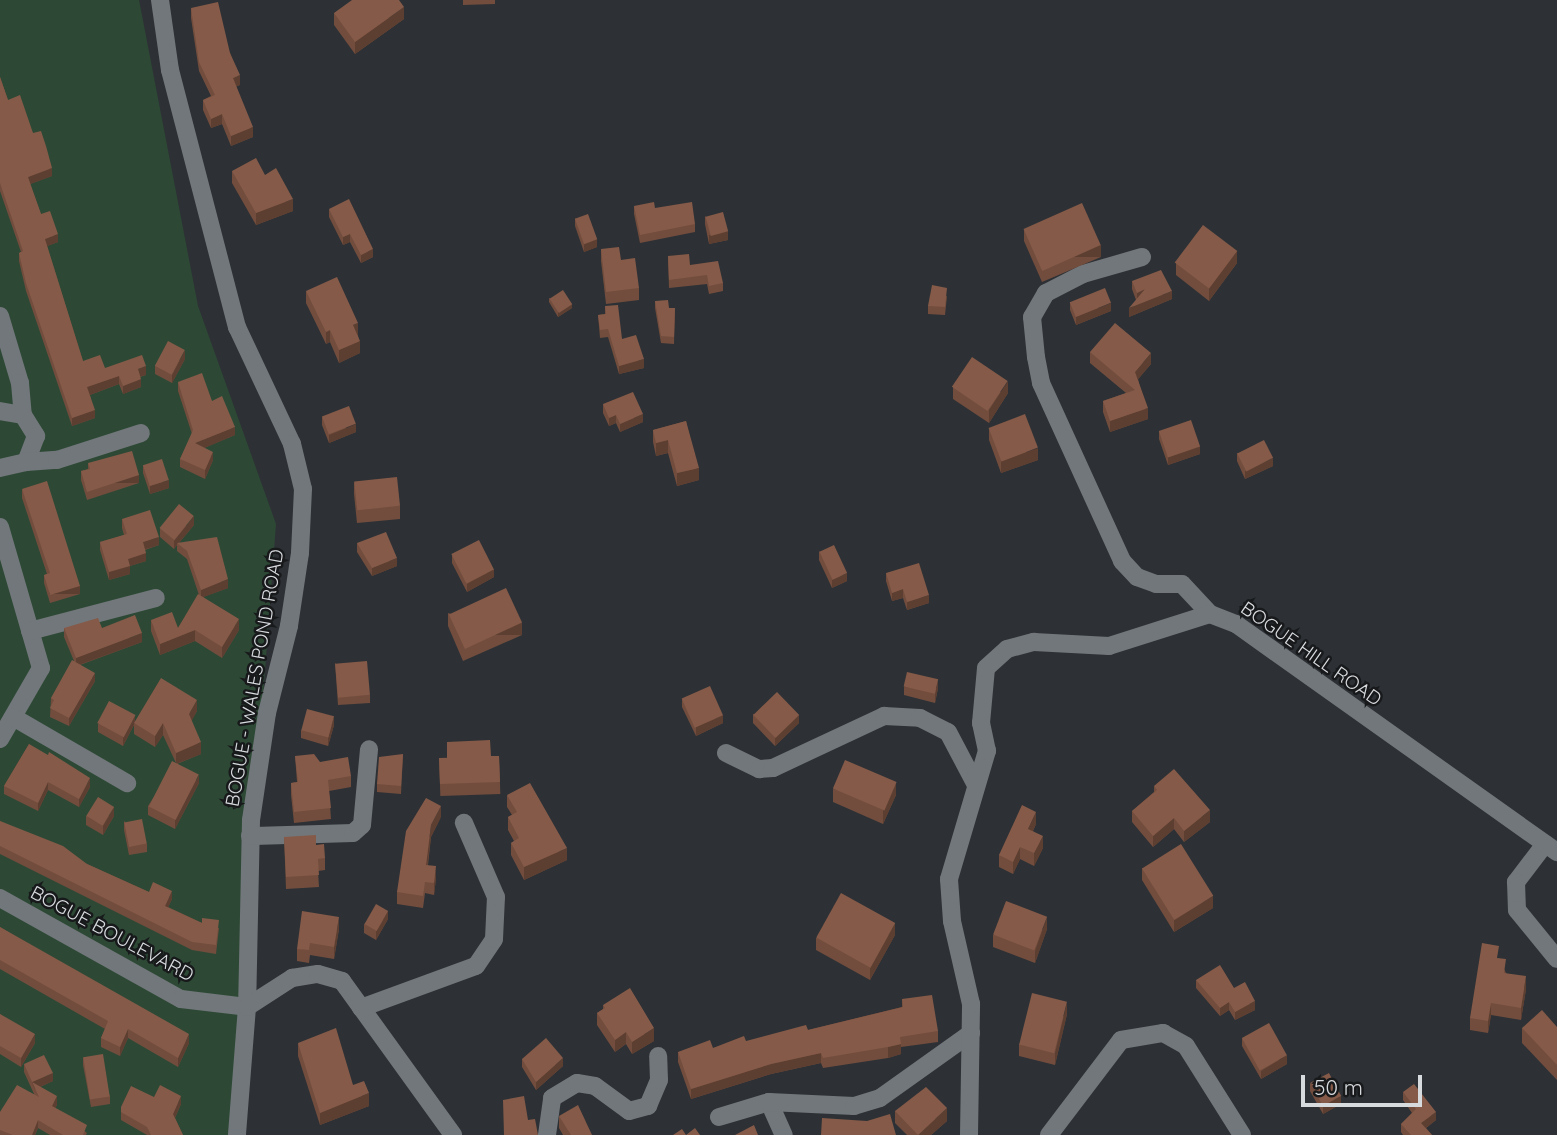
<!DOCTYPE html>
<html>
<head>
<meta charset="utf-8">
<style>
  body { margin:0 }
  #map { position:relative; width:1557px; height:1135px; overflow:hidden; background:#2d3135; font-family:Quicksand,sans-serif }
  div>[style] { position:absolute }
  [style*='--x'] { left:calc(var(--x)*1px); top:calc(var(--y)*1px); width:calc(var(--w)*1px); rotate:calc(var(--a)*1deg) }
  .green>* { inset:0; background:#2d4935 }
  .minor>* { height:18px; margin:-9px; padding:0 9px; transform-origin:9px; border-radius:9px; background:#72777b }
  .wall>* { inset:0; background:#724d3e; transform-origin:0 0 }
  .shaded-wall>* { inset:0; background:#5d3f32; transform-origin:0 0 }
  .building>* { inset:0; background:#855a48; transform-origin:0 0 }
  span { translate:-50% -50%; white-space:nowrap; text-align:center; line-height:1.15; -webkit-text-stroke:5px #17191b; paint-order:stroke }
  .street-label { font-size:19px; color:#d8dbde }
  .scale { position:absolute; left:1301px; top:1075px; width:121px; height:32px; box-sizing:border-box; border:4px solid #d8dbde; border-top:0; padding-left:9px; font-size:21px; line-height:24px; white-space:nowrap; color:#d8dbde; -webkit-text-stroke:5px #17191b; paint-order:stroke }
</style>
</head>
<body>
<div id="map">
  <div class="green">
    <div style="clip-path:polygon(0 0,139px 0,198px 306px,276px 524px,230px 1135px,0 1135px)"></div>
  </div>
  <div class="minor">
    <div style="--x:160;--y:0;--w:71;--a:81.9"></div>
    <div style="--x:170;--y:70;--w:266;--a:75.4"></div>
    <div style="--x:237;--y:327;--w:129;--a:64.8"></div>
    <div style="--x:292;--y:444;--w:46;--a:76.3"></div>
    <div style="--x:303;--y:489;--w:64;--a:92.7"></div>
    <div style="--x:300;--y:553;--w:74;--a:98.6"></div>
    <div style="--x:289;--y:626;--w:90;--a:104.2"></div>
    <div style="--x:267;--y:713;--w:108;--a:98.5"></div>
    <div style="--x:251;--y:820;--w:187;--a:91.2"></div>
    <div style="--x:247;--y:1007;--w:128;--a:94.5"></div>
    <div style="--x:1142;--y:257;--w:61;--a:163.9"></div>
    <div style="--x:1083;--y:274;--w:42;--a:152.8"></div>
    <div style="--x:1046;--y:293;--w:28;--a:120"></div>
    <div style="--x:1032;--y:317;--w:40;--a:84.3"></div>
    <div style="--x:1036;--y:357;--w:26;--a:79"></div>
    <div style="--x:1041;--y:383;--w:196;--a:65.5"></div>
    <div style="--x:1122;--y:561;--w:22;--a:47"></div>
    <div style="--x:1137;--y:577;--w:20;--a:20"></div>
    <div style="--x:1156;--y:584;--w:26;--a:0"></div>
    <div style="--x:1182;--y:584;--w:41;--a:47"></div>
    <div style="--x:0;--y:316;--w:70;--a:73.4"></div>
    <div style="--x:20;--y:383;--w:32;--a:85"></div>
    <div style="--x:0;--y:411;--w:23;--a:10"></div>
    <div style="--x:23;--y:415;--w:25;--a:58"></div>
    <div style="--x:36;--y:436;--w:28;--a:111"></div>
    <div style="--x:26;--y:462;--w:27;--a:167"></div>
    <div style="--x:26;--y:462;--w:31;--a:-4"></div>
    <div style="--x:57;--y:460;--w:88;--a:-17.8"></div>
    <div style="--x:0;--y:527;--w:147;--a:73.8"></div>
    <div style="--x:41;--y:668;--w:82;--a:120"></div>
    <div style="--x:30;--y:631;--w:130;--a:-14.7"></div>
    <div style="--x:13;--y:717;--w:132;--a:30.1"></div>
    <div style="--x:726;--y:753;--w:37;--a:26"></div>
    <div style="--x:759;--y:769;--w:14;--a:-4"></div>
    <div style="--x:773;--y:768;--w:123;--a:-25.1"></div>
    <div style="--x:884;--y:716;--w:36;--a:3"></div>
    <div style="--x:920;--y:718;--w:31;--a:27"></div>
    <div style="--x:948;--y:732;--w:60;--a:62.2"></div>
    <div style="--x:250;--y:836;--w:103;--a:-1.7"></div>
    <div style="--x:353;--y:833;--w:12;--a:-42"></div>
    <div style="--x:362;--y:825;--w:76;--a:-84.7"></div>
    <div style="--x:1545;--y:844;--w:48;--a:127.3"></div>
    <div style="--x:1516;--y:882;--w:28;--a:88"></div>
    <div style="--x:1517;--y:910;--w:63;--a:50.8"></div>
    <div style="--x:0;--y:898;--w:207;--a:29.2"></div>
    <div style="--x:181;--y:999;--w:66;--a:6.9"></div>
    <div style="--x:247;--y:1007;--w:54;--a:-32.8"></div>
    <div style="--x:292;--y:978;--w:26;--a:-9"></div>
    <div style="--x:318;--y:974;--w:25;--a:16"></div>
    <div style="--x:342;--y:981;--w:190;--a:54.2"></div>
    <div style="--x:361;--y:1008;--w:122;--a:-20.1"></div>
    <div style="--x:476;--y:966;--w:32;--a:-56"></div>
    <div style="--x:494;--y:939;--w:42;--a:-87.3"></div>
    <div style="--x:496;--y:897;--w:81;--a:-113.4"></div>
    <div style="--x:769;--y:1102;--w:36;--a:66"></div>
    <div style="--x:719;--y:1117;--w:52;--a:-16.7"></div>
    <div style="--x:769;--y:1102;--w:85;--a:2.7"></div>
    <div style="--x:854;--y:1106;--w:27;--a:-17"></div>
    <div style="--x:880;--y:1098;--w:112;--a:-35.5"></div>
    <div style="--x:547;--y:1135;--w:37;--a:-82"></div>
    <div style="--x:552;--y:1098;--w:29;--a:-31"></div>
    <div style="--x:577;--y:1083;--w:18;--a:9"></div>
    <div style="--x:595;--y:1086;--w:42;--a:36.3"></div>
    <div style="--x:629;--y:1111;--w:20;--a:-15"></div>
    <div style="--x:648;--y:1106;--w:28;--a:-67"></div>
    <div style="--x:659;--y:1080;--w:24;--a:-92"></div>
    <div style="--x:969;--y:1135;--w:131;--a:-89.1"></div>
    <div style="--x:971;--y:1004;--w:85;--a:-102.9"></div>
    <div style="--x:952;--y:921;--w:42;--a:-94.1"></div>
    <div style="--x:949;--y:879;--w:134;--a:-73.5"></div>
    <div style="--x:987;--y:751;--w:29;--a:-102"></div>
    <div style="--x:981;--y:723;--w:55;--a:-84.8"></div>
    <div style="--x:986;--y:668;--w:28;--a:-42"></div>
    <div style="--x:1007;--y:649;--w:28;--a:-15"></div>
    <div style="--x:1034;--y:642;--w:75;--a:3.1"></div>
    <div style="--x:1109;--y:646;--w:106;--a:-17.6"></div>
    <div style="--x:1210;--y:614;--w:28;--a:21"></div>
    <div style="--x:1236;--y:624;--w:394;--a:35.4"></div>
    <div style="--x:1049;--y:1135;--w:119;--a:-52.8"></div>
    <div style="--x:1121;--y:1040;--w:43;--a:-9.5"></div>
    <div style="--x:1163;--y:1033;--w:26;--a:29"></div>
    <div style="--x:1186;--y:1046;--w:105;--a:57.8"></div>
  </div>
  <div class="wall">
    <div style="clip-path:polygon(463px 0,495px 0,495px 4px,463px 5px)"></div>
    <div style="clip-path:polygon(191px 8px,230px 53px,240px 85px,236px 86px,253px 137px,231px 146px,222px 124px,211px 128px,203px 110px,203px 100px,211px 96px,199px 71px,191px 18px)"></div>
    <div style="clip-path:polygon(334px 13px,404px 19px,355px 54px,334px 25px)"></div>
    <div style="clip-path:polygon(0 77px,8px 100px,33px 133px,52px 176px,30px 184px,41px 214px,58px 242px,47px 246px,83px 361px,105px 368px,146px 375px,140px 377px,141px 387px,123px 394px,119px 384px,90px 395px,95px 418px,72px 426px,26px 291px,19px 261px,19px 253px,21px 252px,0 191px)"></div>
    <div style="clip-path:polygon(232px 171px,265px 175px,293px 211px,256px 225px,232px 183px)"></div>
    <div style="clip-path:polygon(634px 206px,655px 208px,695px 224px,695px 232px,640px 243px,634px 214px)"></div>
    <div style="clip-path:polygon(329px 209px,373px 257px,361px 263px,350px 242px,343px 245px,329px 217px)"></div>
    <div style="clip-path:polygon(705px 216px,728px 240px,709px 244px,705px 224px)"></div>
    <div style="clip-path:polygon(575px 218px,597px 247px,584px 252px,575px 226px)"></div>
    <div style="clip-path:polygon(1024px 229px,1101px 257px,1042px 282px,1024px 241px)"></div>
    <div style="clip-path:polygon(601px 249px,621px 260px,639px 288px,639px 300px,606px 304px,601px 261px)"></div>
    <div style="clip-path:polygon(668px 256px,690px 265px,723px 283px,723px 291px,709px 294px,707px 284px,669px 288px)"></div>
    <div style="clip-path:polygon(1176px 263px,1237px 263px,1209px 301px,1176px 275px)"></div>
    <div style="clip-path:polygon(1132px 281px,1172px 299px,1129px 317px,1136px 300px,1132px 289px)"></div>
    <div style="clip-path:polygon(306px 291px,358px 335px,360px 353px,339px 363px,330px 342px,326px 344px,306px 303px)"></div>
    <div style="clip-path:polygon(947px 296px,945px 315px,928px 314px,928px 306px)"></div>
    <div style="clip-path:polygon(549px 298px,572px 308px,558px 317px,549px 302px)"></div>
    <div style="clip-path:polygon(655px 301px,669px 308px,675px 308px,674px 344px,661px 343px,655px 308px)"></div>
    <div style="clip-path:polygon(1070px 302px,1111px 311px,1076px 325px,1070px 310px)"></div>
    <div style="clip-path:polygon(605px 306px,622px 339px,644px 368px,619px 374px,608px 337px,600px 338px,598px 315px,605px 314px)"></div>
    <div style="clip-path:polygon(1090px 352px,1151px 364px,1138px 379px,1148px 419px,1110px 432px,1103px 412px,1103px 401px,1126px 393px,1090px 363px)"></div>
    <div style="clip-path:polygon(185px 359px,172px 383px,155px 374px,155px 366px)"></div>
    <div style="clip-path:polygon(178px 382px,212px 401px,235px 435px,204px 448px,213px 460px,205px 479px,180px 467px,180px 459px,192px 434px,178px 391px)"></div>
    <div style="clip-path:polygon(953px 387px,1008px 393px,989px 423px,953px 399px)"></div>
    <div style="clip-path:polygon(603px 404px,643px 422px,620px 432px,616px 423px,609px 426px,603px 413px)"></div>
    <div style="clip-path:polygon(322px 417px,356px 432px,329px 443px,322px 425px)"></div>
    <div style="clip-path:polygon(686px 421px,699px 480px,677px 486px,668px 453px,656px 456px,653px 442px,653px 430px)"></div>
    <div style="clip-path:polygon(989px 428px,1038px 460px,1001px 473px,989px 440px)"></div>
    <div style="clip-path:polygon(1159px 431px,1200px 454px,1168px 465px,1159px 439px)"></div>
    <div style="clip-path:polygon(1237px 453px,1273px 466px,1245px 479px,1237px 461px)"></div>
    <div style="clip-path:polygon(88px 463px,139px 483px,87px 500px,81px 480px,81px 471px,88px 469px)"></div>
    <div style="clip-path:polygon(143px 465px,169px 488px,150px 494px,143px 473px)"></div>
    <div style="clip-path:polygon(354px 482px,400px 506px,400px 519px,357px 523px,354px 494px)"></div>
    <div style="clip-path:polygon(22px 489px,80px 594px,50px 603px,44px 583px,44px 575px,47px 574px,22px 498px)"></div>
    <div style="clip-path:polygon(122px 519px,159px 545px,145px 550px,146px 561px,130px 566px,130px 574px,109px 580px,100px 550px,100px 542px,124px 535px,122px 528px)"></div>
    <div style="clip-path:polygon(194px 525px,179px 543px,228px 588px,203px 597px,239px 630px,222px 658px,195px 641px,160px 655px,151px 631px,151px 620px,178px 628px,199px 595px,187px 559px,177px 551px,177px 545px,174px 549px,160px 537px,160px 529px)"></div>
    <div style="clip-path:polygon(357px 543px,397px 566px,372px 576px,357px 552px)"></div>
    <div style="clip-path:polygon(819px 551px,847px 581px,832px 588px,819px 560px)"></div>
    <div style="clip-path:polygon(452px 555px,494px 577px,467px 592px,452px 563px)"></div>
    <div style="clip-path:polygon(886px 573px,929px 603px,907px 610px,903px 598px,892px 601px,886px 581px)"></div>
    <div style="clip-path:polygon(448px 613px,522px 635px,463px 661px,448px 626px)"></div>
    <div style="clip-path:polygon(64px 628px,102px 628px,142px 642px,80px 665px,95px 681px,69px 726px,50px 717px,51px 698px,74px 661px,64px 637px)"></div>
    <div style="clip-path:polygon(335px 663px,370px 695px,370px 703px,338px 705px)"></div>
    <div style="clip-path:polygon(904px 687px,938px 688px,935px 703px,904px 695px)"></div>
    <div style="clip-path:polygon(682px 699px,723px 723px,696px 736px,682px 707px)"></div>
    <div style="clip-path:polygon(197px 711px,191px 721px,201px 754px,177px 764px,199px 783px,175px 829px,148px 815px,148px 806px,176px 763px,163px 735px,155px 747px,134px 734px,134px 725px,123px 746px,98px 732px,98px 724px,135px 721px)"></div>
    <div style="clip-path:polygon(753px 714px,799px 723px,775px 746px,753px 723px)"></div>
    <div style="clip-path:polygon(334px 725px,328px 746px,301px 738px,301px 730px)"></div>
    <div style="clip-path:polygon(29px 744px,90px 787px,79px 807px,48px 790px,38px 811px,4px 794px,4px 786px)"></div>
    <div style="clip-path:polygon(403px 754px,401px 794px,377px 792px,377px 784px)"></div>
    <div style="clip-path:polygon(295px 756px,320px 762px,351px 776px,351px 787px,329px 791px,331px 819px,294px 823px,291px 795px,291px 783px,297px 782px)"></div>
    <div style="left:499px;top:756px;width:38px;height:60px;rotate:88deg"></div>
    <div style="clip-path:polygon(1154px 786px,1210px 822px,1184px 842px,1174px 829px,1153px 847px,1132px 822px,1132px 811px,1154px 792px)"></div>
    <div style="clip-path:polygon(833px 789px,896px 795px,883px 824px,833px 802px)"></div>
    <div style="clip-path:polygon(507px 795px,567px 860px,524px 880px,511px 855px,511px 843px,514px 841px,508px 830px,508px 817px,512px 815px,507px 807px)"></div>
    <div style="clip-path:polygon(86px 816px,114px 816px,103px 835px,86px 825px)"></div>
    <div style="clip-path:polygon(441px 817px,431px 837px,428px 865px,436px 878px,434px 895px,425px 893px,423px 908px,397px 904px,397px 892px)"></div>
    <div style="clip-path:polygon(0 821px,87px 864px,149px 892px,172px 899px,168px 907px,202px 923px,219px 928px,216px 954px,192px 950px,0 854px)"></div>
    <div style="clip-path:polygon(124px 821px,147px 844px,147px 852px,129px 855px,124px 830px)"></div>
    <div style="clip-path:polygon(1036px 824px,1033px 831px,1043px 848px,1034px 866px,1020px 859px,1013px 874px,999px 867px,999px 855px)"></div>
    <div style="clip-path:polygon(284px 837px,316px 845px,325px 858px,325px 870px,318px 871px,319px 887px,286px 889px)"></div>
    <div style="clip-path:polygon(1142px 868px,1213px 908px,1174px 932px,1142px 880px)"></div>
    <div style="clip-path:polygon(388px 919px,376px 940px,364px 933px,364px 924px)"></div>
    <div style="clip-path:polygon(0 927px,189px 1043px,178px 1067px,128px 1038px,120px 1056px,101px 1047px,101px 1038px,105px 1029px,0 969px)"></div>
    <div style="clip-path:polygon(339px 929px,334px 959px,310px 955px,309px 963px,297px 961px,297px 949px)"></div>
    <div style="clip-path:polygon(1047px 929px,1035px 963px,993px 947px,993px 935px)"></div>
    <div style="clip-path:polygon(895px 935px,870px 980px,816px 950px,816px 938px)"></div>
    <div style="clip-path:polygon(1499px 958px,1506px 973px,1526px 989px,1521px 1020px,1491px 1015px,1488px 1033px,1470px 1030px,1470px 1018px)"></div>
    <div style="clip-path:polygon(1196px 980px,1234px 988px,1255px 1010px,1235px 1020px,1229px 1010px,1220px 1016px,1196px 988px)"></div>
    <div style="clip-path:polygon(902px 999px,938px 1031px,938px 1042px,901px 1047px,901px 1054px,888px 1058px,823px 1068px,821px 1063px,771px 1074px,691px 1099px,678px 1062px,678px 1052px,713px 1048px,808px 1030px,902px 1007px)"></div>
    <div style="clip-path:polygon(603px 1005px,654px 1041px,632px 1054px,626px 1044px,615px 1052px,597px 1025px,597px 1013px,603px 1009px)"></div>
    <div style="clip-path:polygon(0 1014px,35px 1043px,21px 1067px,0 1054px)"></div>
    <div style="clip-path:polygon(1067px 1014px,1055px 1065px,1019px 1056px,1019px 1044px)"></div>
    <div style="clip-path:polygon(1557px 1027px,1557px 1080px,1522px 1043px,1522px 1028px)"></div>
    <div style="clip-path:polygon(1242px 1038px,1287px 1064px,1261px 1079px,1242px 1046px)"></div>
    <div style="clip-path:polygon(298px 1043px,353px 1085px,369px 1106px,320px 1125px,298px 1056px)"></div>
    <div style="clip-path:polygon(83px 1057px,110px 1096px,110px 1104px,91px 1107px,83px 1065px)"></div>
    <div style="clip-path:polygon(522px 1059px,563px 1066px,536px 1090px,522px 1067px)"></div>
    <div style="clip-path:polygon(24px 1064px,53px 1081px,40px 1087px,57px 1105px,55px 1108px,87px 1133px,86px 1135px,50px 1135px,38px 1128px,35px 1135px,0 1135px,0 1112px,34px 1094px,24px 1072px)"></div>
    <div style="clip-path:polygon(1310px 1083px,1341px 1104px,1323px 1114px,1310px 1091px)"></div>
    <div style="clip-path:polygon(1403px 1092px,1436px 1120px,1426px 1128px,1432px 1135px,1403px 1135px,1401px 1132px,1401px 1124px,1412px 1113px,1403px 1100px)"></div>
    <div style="clip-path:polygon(154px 1097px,181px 1104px,175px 1118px,183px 1135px,147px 1135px,121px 1120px,121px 1107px)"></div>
    <div style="clip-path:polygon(895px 1111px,947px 1121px,931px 1135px,907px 1135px,895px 1123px)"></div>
    <div style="clip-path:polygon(559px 1116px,592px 1135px,563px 1135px,559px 1128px)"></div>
  </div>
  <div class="shaded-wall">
    <div style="clip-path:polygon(404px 7px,404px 19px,355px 54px,355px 42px)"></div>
    <div style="clip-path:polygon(240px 75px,240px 85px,233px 88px,233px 78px)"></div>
    <div style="clip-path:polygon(222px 114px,222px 124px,211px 128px,211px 119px)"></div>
    <div style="clip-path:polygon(253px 127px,253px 137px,231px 146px,231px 136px)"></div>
    <div style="clip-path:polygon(52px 168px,52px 176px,28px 185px,28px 177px)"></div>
    <div style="clip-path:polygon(293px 199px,293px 211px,256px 225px,256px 213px)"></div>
    <div style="clip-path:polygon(728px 231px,728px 240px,709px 244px,709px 235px)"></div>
    <div style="clip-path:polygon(58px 234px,58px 242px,45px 247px,45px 239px)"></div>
    <div style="clip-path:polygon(350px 234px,350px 242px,343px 245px,343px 237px)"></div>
    <div style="clip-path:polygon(597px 239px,597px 247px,584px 252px,584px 243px)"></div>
    <div style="left:1101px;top:245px;width:12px;height:64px;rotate:90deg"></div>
    <div style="clip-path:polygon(373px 249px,373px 257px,361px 263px,361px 255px)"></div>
    <div style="clip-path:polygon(1237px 251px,1237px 263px,1209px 301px,1209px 288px)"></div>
    <div style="clip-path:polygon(1145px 289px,1137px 301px,1137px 293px)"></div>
    <div style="clip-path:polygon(1172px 291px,1172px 299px,1129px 317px,1129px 308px)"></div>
    <div style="clip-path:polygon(1111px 303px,1111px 311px,1076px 325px,1076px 317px)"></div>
    <div style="clip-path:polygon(572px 304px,572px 308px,558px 317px,558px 312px)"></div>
    <div style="clip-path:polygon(358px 323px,358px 335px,353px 337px,353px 325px)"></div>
    <div style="clip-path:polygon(330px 330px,330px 342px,326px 344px,326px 332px)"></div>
    <div style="clip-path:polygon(360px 341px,360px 353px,339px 363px,339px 350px)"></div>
    <div style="clip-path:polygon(185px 350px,185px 359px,172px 383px,172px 375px)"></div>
    <div style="clip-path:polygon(1151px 353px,1151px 364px,1135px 383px,1135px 372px)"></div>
    <div style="clip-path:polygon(644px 359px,644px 368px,619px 374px,619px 366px)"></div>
    <div style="clip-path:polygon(146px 366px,146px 375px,138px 377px,138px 369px)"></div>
    <div style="clip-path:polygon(119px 376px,119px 384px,87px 396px,87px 387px)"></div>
    <div style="clip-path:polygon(141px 379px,141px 387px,123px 394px,123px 386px)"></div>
    <div style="clip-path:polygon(1008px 381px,1008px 393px,989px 423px,989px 410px)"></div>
    <div style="clip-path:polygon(1148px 408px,1148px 419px,1110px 432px,1110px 421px)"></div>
    <div style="clip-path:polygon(95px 410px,95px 418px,72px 426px,72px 418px)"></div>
    <div style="clip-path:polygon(643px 414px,643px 422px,620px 432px,620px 424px)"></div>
    <div style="clip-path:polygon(616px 415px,616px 423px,609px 426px,609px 418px)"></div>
    <div style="clip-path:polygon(356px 424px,356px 432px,329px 443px,329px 435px)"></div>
    <div style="clip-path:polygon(235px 427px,235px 435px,195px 452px,195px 443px)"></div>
    <div style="clip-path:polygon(668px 440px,668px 453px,656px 456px,656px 443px)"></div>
    <div style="clip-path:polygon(1200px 446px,1200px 454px,1168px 465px,1168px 457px)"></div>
    <div style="clip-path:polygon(1038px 448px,1038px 460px,1001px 473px,1001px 461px)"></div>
    <div style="clip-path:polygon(213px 452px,213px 460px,205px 479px,205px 470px)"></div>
    <div style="clip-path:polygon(1273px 458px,1273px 466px,1245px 479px,1245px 471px)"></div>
    <div style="clip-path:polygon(699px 468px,699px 480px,677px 486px,677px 473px)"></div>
    <div style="left:139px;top:475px;width:8px;height:55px;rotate:90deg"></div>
    <div style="clip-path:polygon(169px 480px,169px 488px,150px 494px,150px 486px)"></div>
    <div style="clip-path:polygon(194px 516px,194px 525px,178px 544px,177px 543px,177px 545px,174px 549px,174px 541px)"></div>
    <div style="clip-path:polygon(159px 537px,159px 545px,143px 550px,143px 542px)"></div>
    <div style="clip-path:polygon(146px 553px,146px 561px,130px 566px,130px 574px,109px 580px,109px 572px,128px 559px)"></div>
    <div style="clip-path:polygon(397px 558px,397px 566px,372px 576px,372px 568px)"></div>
    <div style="clip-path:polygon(494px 569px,494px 577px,467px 592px,467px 584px)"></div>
    <div style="clip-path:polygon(847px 573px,847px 581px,832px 588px,832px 580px)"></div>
    <div style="clip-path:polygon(228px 579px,228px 588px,201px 598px,201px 590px)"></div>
    <div style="left:80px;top:586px;width:8px;height:31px;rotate:90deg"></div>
    <div style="clip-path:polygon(903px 589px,903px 598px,892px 601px,892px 593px)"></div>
    <div style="clip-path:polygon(929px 595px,929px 603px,907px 610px,907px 602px)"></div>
    <div style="clip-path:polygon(239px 619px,239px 630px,222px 658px,222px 647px)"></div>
    <div style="left:522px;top:623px;width:12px;height:64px;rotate:90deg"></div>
    <div style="clip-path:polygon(195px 630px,195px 641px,160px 655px,160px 644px)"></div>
    <div style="clip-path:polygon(142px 633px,142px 642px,76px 666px,76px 658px)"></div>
    <div style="clip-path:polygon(95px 673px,95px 681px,69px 726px,69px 718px)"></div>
    <div style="clip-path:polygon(938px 679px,938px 688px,935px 703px,935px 695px)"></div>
    <div style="clip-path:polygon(197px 700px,197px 711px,189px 726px,189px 714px)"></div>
    <div style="clip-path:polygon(135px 715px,135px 724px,134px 723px,134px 725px,123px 746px,123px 738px)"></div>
    <div style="clip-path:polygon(723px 715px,723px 723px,696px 736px,696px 727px)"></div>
    <div style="clip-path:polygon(799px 715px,799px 723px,775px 746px,775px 737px)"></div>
    <div style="clip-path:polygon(334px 716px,334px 725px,328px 746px,328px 738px)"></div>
    <div style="clip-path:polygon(163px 723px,163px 735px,155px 747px,155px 736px)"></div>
    <div style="clip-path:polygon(201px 742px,201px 754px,176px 764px,176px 753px)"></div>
    <div style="clip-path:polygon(199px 775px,199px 783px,175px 829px,175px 820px)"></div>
    <div style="clip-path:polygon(90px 778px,90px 787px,79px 807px,79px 799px)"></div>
    <div style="clip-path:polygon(48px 782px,48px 790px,38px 811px,38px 803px)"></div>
    <div style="clip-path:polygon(896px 782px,896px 795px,883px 824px,883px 811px)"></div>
    <div style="clip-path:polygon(441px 806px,441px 817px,431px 837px,426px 876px,426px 865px,431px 825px)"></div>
    <div style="clip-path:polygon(114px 807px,114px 816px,103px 835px,103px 826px)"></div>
    <div style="clip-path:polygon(1210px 810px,1210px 822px,1184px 842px,1184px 831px)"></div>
    <div style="clip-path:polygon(1036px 812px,1036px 824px,1028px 841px,1028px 829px)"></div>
    <div style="clip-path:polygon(1174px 818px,1174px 829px,1153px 847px,1153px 836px)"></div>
    <div style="clip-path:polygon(1043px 836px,1043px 848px,1034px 866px,1034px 853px)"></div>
    <div style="clip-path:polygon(1020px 847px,1020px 859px,1013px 874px,1013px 862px)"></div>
    <div style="clip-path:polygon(567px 848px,567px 860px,524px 880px,524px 867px)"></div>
    <div style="clip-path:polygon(436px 866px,436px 878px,434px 895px,434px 883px)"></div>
    <div style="clip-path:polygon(172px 891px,172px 899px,165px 914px,165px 906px)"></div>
    <div style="clip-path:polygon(1213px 896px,1213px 908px,1174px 932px,1174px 919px)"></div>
    <div style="clip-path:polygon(388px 911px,388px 919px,376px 940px,376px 931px)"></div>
    <div style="clip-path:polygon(339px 917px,339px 929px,334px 959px,334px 947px)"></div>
    <div style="clip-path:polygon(1047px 917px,1047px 929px,1035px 963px,1035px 951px)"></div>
    <div style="clip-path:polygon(895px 923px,895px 935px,870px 980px,870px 968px)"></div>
    <div style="clip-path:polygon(1526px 976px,1526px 989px,1521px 1020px,1521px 1008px)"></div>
    <div style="clip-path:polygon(1255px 1001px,1255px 1010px,1235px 1020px,1235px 1012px)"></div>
    <div style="clip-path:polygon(1067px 1002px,1067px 1014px,1055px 1065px,1055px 1053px)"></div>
    <div style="clip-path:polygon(1229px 1002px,1229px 1010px,1220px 1016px,1220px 1008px)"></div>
    <div style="clip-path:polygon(1491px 1003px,1491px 1015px,1488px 1033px,1488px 1021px)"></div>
    <div style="clip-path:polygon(654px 1028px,654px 1041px,632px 1054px,632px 1042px)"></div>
    <div style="clip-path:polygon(128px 1029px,128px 1038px,120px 1056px,120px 1047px)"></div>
    <div style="clip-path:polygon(626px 1032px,626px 1044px,615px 1052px,615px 1040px)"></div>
    <div style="clip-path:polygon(35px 1034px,35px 1043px,21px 1067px,21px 1058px)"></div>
    <div style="clip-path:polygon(189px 1034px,189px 1043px,178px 1067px,178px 1058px)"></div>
    <div style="clip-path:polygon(901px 1044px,901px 1054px,888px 1058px,888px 1047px)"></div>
    <div style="clip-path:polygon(821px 1053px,821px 1063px,771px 1074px,691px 1099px,691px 1089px,771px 1064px)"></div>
    <div style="clip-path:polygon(1287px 1055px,1287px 1064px,1261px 1079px,1261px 1071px)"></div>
    <div style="clip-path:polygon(563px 1058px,563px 1066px,536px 1090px,536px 1082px)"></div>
    <div style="clip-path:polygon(53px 1073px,53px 1081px,35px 1089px,32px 1082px)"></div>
    <div style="clip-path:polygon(369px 1093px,369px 1106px,320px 1125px,320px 1113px)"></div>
    <div style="clip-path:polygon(57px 1096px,57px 1105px,52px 1114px,52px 1106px)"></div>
    <div style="clip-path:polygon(181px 1096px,181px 1104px,173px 1122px,173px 1114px)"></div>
    <div style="clip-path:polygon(1341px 1096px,1341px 1104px,1323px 1114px,1323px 1106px)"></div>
    <div style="clip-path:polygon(947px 1108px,947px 1121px,931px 1135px,918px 1135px)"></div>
    <div style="clip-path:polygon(1436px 1112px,1436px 1120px,1421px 1132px,1421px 1123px)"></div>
    <div style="clip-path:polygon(38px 1120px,38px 1128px,35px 1135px,32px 1135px)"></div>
  </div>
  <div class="building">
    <div style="clip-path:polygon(352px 0,399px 0,404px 7px,355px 42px,334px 13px)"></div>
    <div style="clip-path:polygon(218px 2px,230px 53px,240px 75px,233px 78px,253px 127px,231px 136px,222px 114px,211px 119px,203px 100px,215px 95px,199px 62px,191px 8px)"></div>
    <div style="clip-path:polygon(0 77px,8px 100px,20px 95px,33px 133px,41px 131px,46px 146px,52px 168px,28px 177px,41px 214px,50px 211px,58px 234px,45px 239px,83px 361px,100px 355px,105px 368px,142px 355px,146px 366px,138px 369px,141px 379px,123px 386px,119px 376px,87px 387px,95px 410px,72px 418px,26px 283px,19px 253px,23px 251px,0 183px)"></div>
    <div style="clip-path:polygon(256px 158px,265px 175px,276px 168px,293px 199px,256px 213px,232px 171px)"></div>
    <div style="clip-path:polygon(349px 199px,373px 249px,361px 255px,350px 234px,343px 237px,329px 209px)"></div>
    <div style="clip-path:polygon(654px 202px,655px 208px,692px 202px,695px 224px,640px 235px,634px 206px)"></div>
    <div style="left:1082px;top:203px;width:46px;height:64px;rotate:66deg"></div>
    <div style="left:723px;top:212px;width:20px;height:18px;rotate:75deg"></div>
    <div style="left:588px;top:214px;width:27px;height:14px;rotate:70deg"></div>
    <div style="left:1203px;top:225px;width:43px;height:47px;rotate:37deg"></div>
    <div style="clip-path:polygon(619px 247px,621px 260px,635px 258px,639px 288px,606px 292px,601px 249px)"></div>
    <div style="clip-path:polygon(689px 254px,690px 265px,718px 261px,723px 283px,709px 286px,707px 275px,669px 280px,668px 256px)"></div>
    <div style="clip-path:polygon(1161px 270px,1172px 291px,1129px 308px,1145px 289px,1137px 293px,1132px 281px)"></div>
    <div style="clip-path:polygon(337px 277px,358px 323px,353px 325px,360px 341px,339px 350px,330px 330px,326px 332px,306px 291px)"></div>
    <div style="clip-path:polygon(932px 285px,947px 288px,945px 307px,928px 306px)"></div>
    <div style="left:1105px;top:288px;width:16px;height:38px;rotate:68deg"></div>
    <div style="left:563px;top:290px;width:17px;height:16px;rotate:57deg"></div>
    <div style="clip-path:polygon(668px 300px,669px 308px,675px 308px,674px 337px,661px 336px,655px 301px)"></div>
    <div style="clip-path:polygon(618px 305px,622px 339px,636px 335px,644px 359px,619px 366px,608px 329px,600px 330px,598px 315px,606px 314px,605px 306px)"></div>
    <div style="clip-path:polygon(1115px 323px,1151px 353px,1135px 372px,1148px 408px,1110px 421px,1103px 401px,1135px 390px,1090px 352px)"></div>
    <div style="left:168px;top:341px;width:19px;height:28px;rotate:28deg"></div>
    <div style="left:972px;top:357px;width:43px;height:36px;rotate:34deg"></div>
    <div style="clip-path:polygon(202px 373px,212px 401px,222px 396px,235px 427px,195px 443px,213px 452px,205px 470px,180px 459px,193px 430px,178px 382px)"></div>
    <div style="clip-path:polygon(633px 392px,643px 414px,620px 424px,616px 415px,609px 418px,603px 404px)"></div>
    <div style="left:349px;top:406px;width:19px;height:29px;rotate:69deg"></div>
    <div style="left:1025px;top:414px;width:36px;height:39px;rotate:69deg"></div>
    <div style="left:1191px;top:420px;width:28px;height:34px;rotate:71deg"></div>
    <div style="clip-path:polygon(686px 421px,699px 468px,677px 473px,668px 440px,656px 443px,653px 430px)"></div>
    <div style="left:1264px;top:440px;width:20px;height:30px;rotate:63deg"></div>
    <div style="clip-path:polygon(132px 451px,139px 475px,87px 492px,81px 471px,90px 469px,88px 463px)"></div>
    <div style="left:162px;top:459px;width:22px;height:20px;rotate:72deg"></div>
    <div style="left:397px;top:477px;width:29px;height:43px;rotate:84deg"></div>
    <div style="clip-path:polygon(47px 481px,80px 586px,50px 595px,44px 575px,50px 573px,22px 489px)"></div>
    <div style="left:179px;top:504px;width:19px;height:31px;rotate:39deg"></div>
    <div style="clip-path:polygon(150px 510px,159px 537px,143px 542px,146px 553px,128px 559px,130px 566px,109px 572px,100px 542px,127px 534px,122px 519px)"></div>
    <div style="clip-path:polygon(386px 532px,397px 558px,372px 568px,357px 543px)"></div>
    <div style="clip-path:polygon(217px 537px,228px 579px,201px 590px,187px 551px,177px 543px)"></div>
    <div style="left:479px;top:540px;width:33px;height:31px;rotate:63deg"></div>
    <div style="left:834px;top:545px;width:31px;height:16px;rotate:65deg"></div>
    <div style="clip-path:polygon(919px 563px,929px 595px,907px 602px,903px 589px,892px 593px,886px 573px)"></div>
    <div style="left:506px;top:588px;width:38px;height:63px;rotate:65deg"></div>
    <div style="clip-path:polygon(198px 594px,239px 619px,222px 647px,195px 630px,160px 644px,151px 620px,172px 612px,178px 628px)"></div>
    <div style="clip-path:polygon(135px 615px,142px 633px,76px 658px,64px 628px,98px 618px,102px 628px)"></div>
    <div style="clip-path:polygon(72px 660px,95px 673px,69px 718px,50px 708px,54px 700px,51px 698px)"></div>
    <div style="left:367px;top:661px;width:34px;height:32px;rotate:85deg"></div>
    <div style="left:907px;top:672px;width:32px;height:15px;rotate:13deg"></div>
    <div style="clip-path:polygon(161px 678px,197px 700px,189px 714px,201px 742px,176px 753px,163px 723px,155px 736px,134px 723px)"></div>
    <div style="left:710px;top:686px;width:32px;height:31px;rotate:66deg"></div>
    <div style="left:777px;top:692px;width:32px;height:33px;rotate:46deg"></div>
    <div style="left:109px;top:701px;width:30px;height:25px;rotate:28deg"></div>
    <div style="left:307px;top:709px;width:28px;height:22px;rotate:15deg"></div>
    <div style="clip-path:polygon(490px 740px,491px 756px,499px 756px,500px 782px,440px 784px,439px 758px,447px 758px,447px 742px)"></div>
    <div style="clip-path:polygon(29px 744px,48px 755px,49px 752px,90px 778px,79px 799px,48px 782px,38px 803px,4px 786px)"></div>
    <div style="clip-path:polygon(314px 754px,320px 762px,348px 757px,351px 776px,328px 780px,331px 808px,294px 812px,291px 783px,298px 782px,295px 756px)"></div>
    <div style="clip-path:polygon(403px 754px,401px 786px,377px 784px,379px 757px)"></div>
    <div style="left:845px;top:760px;width:56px;height:31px;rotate:23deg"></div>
    <div style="left:172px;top:761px;width:30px;height:51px;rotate:27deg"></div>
    <div style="clip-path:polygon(1174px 769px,1210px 810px,1184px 831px,1174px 818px,1153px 836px,1132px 811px,1157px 790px,1154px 786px)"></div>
    <div style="clip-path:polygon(530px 783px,567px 848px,524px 867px,511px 843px,519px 838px,508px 817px,517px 812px,507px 795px)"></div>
    <div style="left:98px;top:797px;width:19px;height:22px;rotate:32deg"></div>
    <div style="clip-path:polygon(426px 798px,441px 806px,431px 825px,426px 865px,436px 866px,434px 883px,425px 882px,423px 896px,397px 892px,406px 831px)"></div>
    <div style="clip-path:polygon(1022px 805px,1036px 812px,1028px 829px,1043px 836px,1034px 853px,1020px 847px,1013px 862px,999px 855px)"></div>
    <div style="left:142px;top:819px;width:25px;height:18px;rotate:79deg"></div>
    <div style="clip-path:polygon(0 821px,63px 846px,87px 864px,149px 892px,153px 882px,172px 891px,165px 906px,202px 923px,202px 918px,219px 920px,216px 945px,192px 942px,0 846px)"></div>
    <div style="clip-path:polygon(316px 835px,316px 845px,324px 844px,325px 858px,318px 859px,319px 875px,286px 877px,284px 837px)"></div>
    <div style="left:1181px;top:844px;width:61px;height:46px;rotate:58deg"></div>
    <div style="left:841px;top:893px;width:62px;height:51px;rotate:29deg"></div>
    <div style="left:1006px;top:901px;width:44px;height:36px;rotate:21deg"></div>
    <div style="left:376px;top:904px;width:14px;height:23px;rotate:30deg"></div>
    <div style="clip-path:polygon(302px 911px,339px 917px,334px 947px,310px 943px,309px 950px,297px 949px)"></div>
    <div style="clip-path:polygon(0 927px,189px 1034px,178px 1058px,128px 1029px,120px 1047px,101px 1038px,108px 1021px,0 960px)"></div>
    <div style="clip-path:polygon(1482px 943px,1499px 946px,1497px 958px,1506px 959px,1504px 973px,1526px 976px,1521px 1008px,1491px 1003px,1488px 1021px,1470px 1018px)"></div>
    <div style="clip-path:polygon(1220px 965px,1234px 988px,1245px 982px,1255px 1001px,1235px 1012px,1229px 1002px,1220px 1008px,1196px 980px)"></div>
    <div style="clip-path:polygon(630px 988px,654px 1028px,632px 1042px,626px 1032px,615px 1040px,597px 1013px,605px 1008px,603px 1005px)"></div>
    <div style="left:1032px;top:993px;width:36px;height:53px;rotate:14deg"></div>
    <div style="clip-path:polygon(932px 995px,938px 1031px,900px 1037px,901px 1044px,888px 1047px,823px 1058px,821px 1053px,771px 1064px,691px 1089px,678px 1052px,710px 1040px,713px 1048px,744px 1036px,746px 1041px,806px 1025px,808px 1030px,903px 1007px,902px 999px)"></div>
    <div style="clip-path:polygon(1542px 1010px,1557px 1027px,1557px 1065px,1522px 1028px)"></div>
    <div style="clip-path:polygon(0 1014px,35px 1034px,21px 1058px,0 1046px)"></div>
    <div style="left:1269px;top:1023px;width:37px;height:31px;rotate:61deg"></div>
    <div style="clip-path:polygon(336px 1028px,353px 1085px,364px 1081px,369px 1093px,320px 1113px,298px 1043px)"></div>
    <div style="clip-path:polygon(546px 1038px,563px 1058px,536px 1082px,522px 1059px)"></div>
    <div style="left:103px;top:1054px;width:43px;height:20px;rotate:81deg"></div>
    <div style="clip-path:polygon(44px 1055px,53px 1073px,32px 1082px,57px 1096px,52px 1106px,87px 1125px,83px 1135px,63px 1135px,38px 1120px,32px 1135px,13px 1135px,0 1130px,0 1112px,17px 1085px,39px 1097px,24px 1064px)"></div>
    <div style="left:1329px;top:1073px;width:26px;height:21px;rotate:62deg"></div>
    <div style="clip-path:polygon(1414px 1084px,1436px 1112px,1421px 1123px,1432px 1135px,1411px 1135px,1401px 1124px,1416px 1109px,1403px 1092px)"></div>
    <div style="clip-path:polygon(160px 1085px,181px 1096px,173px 1114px,183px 1135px,151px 1135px,147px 1127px,121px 1112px,121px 1107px,131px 1086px,154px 1097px)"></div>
    <div style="clip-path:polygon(926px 1087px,947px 1108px,918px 1135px,895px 1111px)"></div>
    <div style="clip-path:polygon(524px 1096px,528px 1120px,535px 1119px,538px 1135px,504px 1135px,503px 1100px)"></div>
    <div style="clip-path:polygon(578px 1105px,592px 1135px,571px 1135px,559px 1116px)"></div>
    <div style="clip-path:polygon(890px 1114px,896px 1135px,821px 1135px,822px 1118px,867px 1121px)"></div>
    <div style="clip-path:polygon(754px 1125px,758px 1135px,735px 1135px)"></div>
    <div style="clip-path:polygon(695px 1128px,700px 1135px,673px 1135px,682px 1129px,686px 1135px)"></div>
  </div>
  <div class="street-label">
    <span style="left:1311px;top:654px;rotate:35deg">BOGUE HILL ROAD</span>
    <span style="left:255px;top:678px;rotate:-80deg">BOGUE - WALES POND ROAD</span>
    <span style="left:112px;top:934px;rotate:28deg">BOGUE BOULEVARD</span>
  </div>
  <div class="scale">50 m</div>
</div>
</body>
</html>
